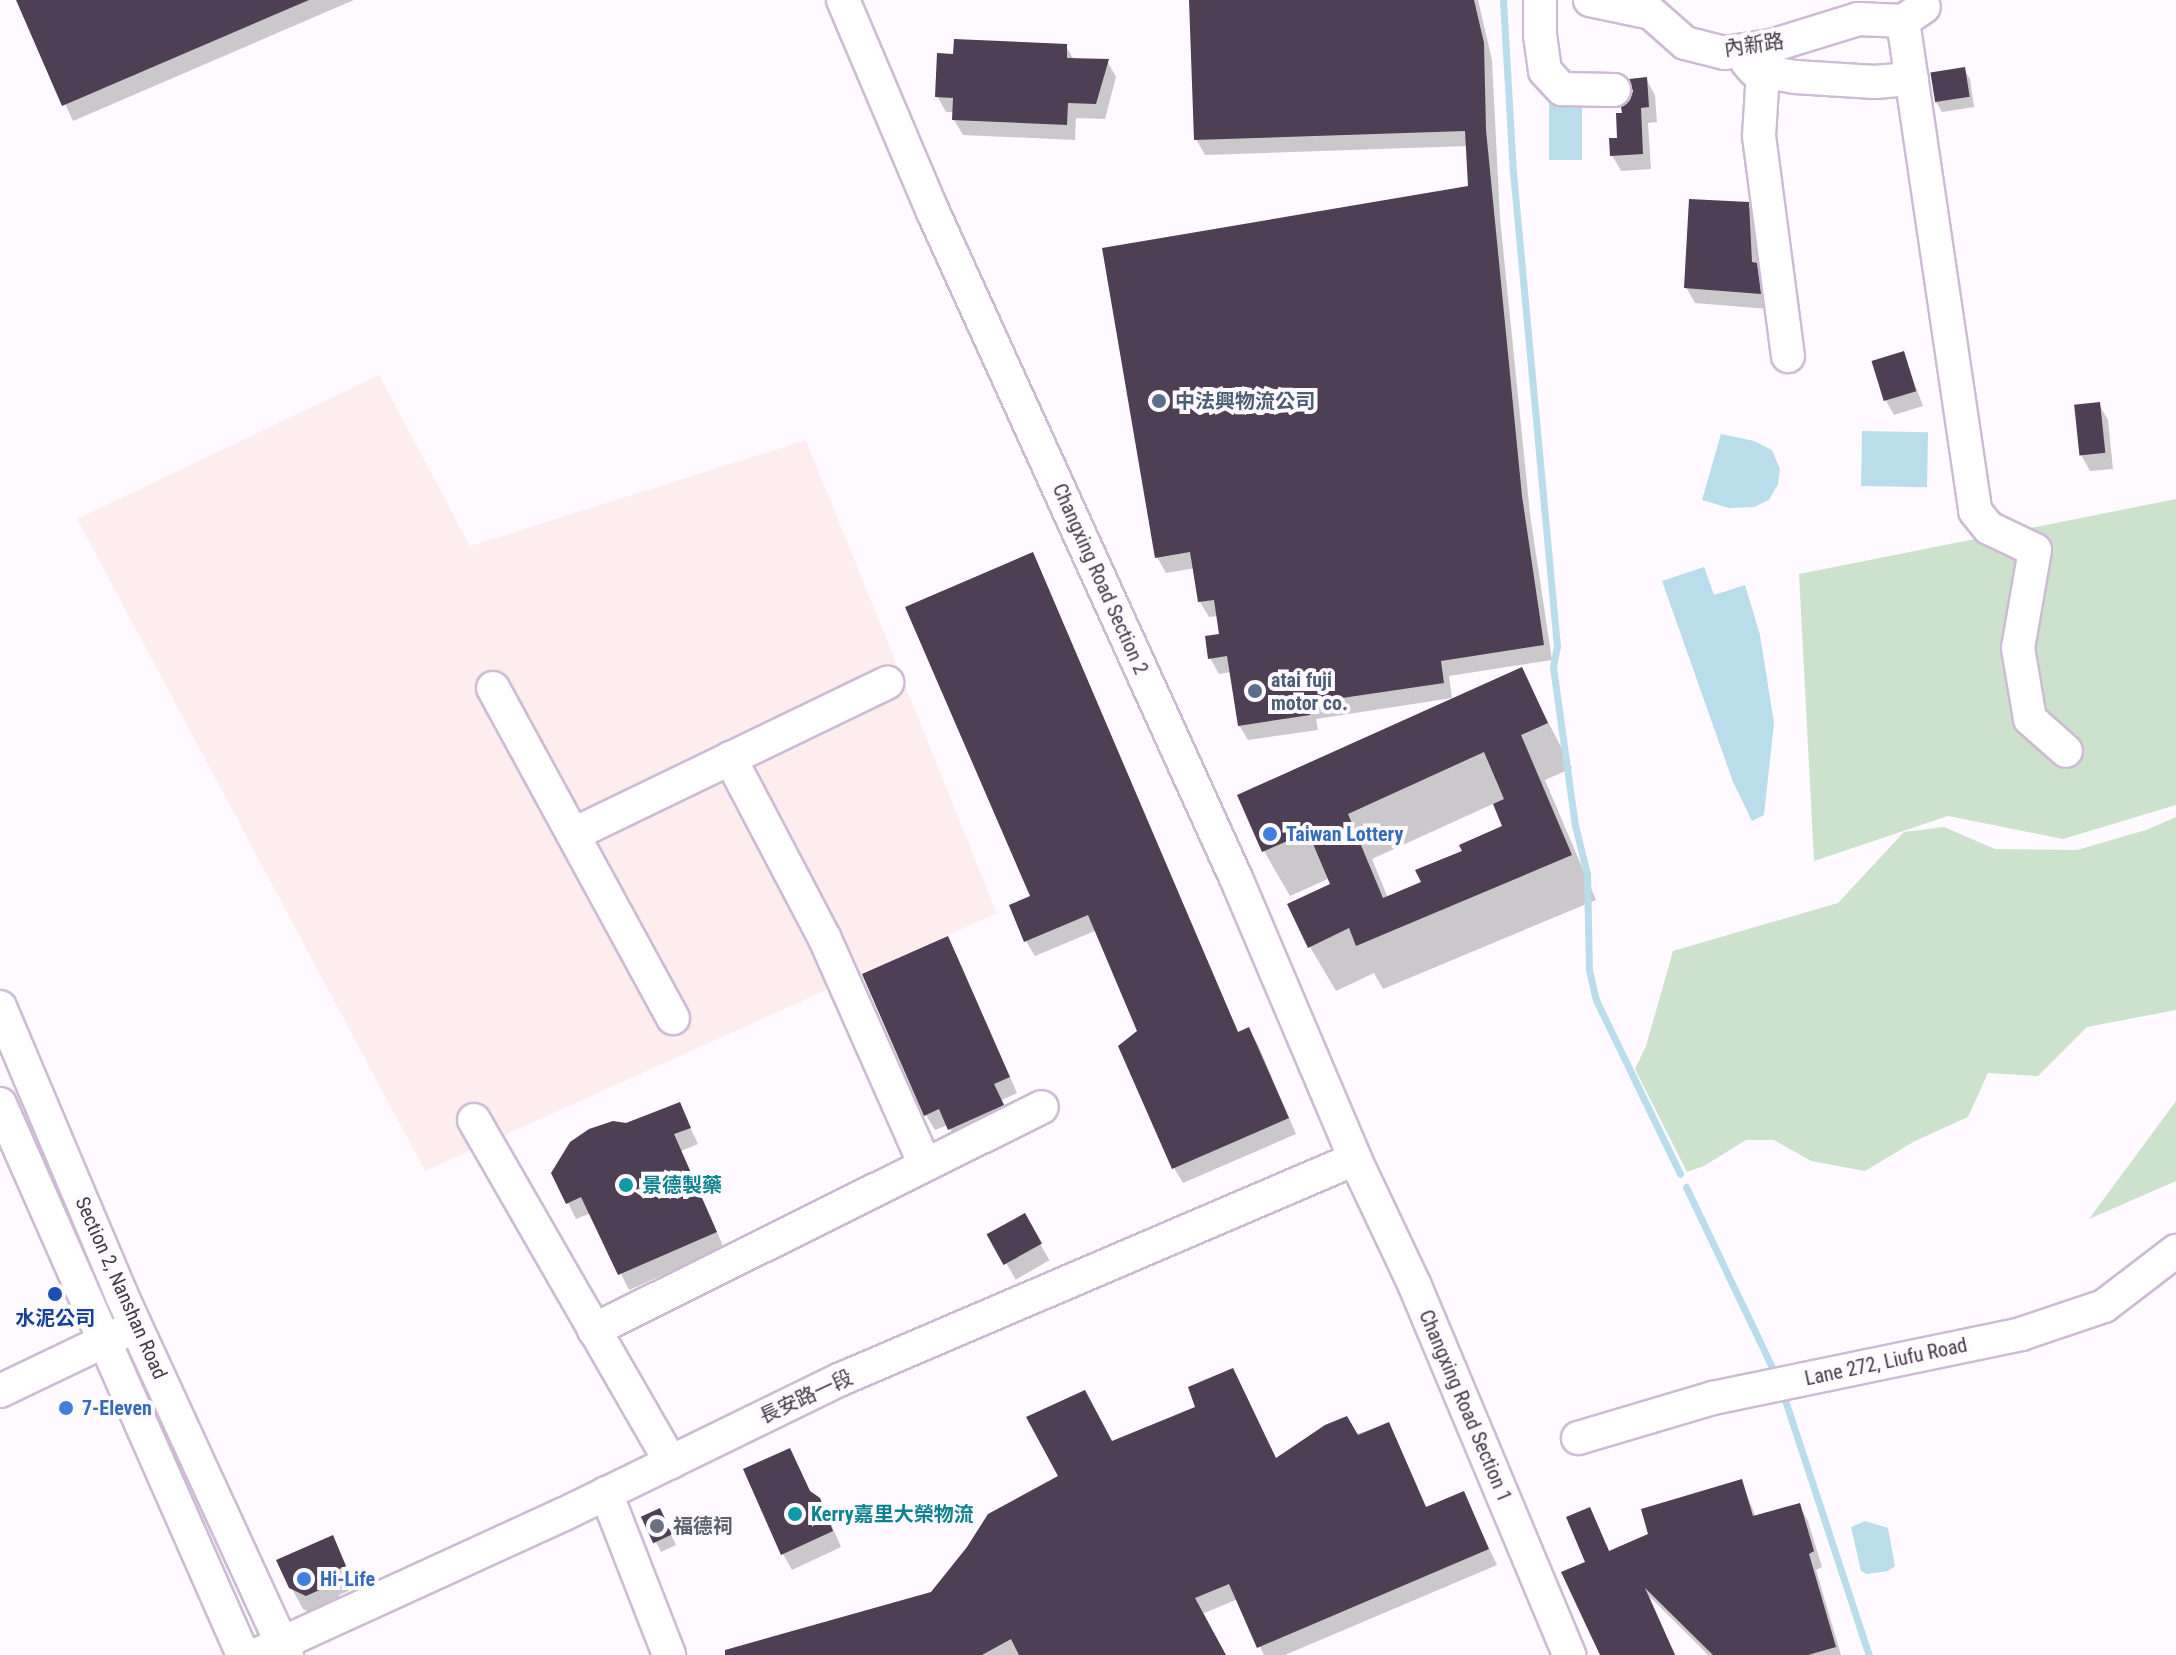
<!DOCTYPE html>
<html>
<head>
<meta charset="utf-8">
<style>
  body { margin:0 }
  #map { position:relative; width:2176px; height:1655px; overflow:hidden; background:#fefaff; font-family:"Roboto Condensed","Noto Sans TC",sans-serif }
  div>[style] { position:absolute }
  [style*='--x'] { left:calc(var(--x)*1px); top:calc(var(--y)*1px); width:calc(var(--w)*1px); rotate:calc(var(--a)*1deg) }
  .industrial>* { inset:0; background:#fdedef }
  .green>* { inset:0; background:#cde2cc }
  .water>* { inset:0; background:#b9ddea; transform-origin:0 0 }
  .shadow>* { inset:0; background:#0003; transform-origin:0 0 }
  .stream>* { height:7px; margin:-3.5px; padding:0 3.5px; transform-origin:3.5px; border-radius:3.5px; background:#b9ddea }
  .building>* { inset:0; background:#4e3f54; transform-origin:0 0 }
  .roads { filter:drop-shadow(2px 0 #cdbbd4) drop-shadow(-2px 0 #cdbbd4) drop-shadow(0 2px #cdbbd4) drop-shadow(0 -2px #cdbbd4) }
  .minor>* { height:32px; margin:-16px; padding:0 16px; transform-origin:16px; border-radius:16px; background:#fff }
  .dots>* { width:22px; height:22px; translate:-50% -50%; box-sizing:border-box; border:4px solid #fefaff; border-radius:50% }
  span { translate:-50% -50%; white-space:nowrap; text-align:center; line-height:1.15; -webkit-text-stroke:8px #fefaff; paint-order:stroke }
  .street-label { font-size:20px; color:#413a44 }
  .service-label { font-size:20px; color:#4e5e75; font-weight:700 }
  .left { translate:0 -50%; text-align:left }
  .shop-label { font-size:20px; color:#366cbe; font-weight:700 }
  .culture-label { font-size:20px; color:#0d838f; font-weight:700 }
  .transit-label { font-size:20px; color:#164399; font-weight:700 }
  .worship-label { font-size:20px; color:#5b616d; font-weight:700 }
</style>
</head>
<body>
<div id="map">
  <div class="industrial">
    <div style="clip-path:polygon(379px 375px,470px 546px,806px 440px,997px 913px,425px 1171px,77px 519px)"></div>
  </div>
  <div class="green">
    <div style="clip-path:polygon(2176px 499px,2176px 805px,2063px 839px,1948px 816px,1814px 861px,1799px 574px)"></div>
    <div style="clip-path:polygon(2176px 817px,2176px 1010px,2087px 1027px,2038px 1076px,1988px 1073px,1968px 1117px,1915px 1141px,1865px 1171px,1811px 1161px,1774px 1140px,1746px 1140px,1704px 1166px,1687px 1172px,1635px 1069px,1646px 1046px,1673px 951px,1838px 903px,1904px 832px,1944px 827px,1995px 849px,2077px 850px,2146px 830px)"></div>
    <div style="clip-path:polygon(2176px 1101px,2176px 1181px,2089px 1219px)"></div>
  </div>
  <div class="water">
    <div style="left:1549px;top:101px;width:33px;height:59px"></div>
    <div style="left:1862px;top:431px;width:66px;height:55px;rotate:1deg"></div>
    <div style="clip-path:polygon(1721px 434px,1754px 441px,1772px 450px,1780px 469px,1778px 484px,1769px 500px,1754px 507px,1729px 508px,1702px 500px)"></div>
    <div style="clip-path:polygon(1704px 567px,1714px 595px,1745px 585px,1760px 635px,1774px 723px,1764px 815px,1752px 821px,1733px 782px,1662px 581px)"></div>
    <div style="clip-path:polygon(1865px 1521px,1888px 1528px,1895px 1566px,1888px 1571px,1867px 1574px,1861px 1571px,1851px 1527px)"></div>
  </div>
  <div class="shadow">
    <div style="clip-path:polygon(18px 0,354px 0,73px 121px)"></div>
    <div style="clip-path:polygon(1191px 0,1478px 0,1492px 60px,1500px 218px,1530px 514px,1552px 660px,1449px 676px,1452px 698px,1316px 719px,1318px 730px,1248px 740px,1239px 725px,1231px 672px,1219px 674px,1210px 658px,1221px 636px,1218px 616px,1209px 617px,1200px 602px,1195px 568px,1166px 573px,1157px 557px,1470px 187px,1468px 146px,1205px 155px,1196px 139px)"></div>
    <div style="clip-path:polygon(1066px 46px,1074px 60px,1107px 61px,1116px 77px,1105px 119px,1076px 118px,1075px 140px,963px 135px,954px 120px,955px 112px,946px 112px,937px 96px,955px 56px)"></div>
    <div style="clip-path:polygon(1964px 69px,1970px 79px,1974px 107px,1942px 112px,1936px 102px)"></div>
    <div style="clip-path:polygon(1646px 79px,1655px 95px,1657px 122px,1648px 123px,1651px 169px,1621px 171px,1612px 155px,1624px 114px)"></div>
    <div style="clip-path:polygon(1747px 204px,1757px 220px,1760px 272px,1768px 309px,1695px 303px,1686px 287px)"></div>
    <div style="clip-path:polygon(1903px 353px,1923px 406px,1894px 415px,1885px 399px)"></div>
    <div style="clip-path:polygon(2099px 404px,2108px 420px,2113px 469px,2090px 471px,2081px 455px)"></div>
    <div style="clip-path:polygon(1032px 554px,1239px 1034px,1249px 1030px,1258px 1045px,1296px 1134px,1183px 1183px,1174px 1168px,1140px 1032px,1097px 930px,1035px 956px,1026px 941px,1033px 897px)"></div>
    <div style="clip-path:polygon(evenodd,1521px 670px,1572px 768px,1545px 780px,1596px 900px,1383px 989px,1374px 973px,1336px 991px,1310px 947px,1332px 885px,1330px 878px,1290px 896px,1264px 851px,1239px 796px,1521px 670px,1495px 803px,1505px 828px,1464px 852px,1423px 883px,1388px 898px,1372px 859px,1495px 803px)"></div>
    <div style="clip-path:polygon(956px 954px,1017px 1093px,1002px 1100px,1011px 1121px,959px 1145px,948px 1125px,935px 1130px,926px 1115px)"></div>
    <div style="clip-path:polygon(679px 1104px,698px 1144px,681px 1151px,724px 1248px,629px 1290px,591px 1213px,576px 1219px,553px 1173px,626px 1125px)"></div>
    <div style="left:1024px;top:1216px;width:51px;height:39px;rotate:60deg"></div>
    <div style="clip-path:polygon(1388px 1424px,1427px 1509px,1463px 1493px,1497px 1565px,1285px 1655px,1264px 1655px,1238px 1599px,1202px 1614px,1224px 1655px,750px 1655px,932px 1594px,1061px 1477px,1112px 1443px,1276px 1460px)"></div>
    <div style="clip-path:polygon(1741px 1481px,1756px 1517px,1799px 1505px,1808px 1521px,1822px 1567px,1816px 1570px,1841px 1655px,1708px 1655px,1649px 1596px,1675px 1655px,1602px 1655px,1588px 1563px,1589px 1509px,1610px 1553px,1651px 1535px)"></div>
    <div style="clip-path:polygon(811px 1494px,825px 1510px,841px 1547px,792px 1570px,783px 1554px)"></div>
    <div style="clip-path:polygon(644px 1518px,665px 1521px,676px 1545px,661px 1552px)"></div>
    <div style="clip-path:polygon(332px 1538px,357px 1587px,339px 1595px,343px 1606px,319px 1617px,303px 1609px,291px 1587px)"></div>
  </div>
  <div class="stream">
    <div style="--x:1503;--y:0;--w:172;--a:86.7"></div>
    <div style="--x:1513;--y:172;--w:476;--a:84.7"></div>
    <div style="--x:1557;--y:646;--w:21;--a:101"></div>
    <div style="--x:1553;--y:667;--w:160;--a:82.1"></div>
    <div style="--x:1575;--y:825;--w:50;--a:76.2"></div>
    <div style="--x:1587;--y:874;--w:96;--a:88.8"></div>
    <div style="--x:1589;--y:970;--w:31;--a:77"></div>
    <div style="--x:1596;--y:1000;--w:193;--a:64.2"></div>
    <div style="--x:1686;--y:1187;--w:199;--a:64.5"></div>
    <div style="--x:1783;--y:1394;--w:275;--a:71.8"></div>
  </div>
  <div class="building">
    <div style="clip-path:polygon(16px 0,309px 0,62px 106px)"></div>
    <div style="clip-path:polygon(1189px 0,1474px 0,1484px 43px,1486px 130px,1522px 496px,1544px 645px,1441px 661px,1444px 683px,1308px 703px,1310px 715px,1238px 726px,1227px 656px,1208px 659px,1205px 636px,1219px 634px,1214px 600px,1198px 602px,1190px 552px,1155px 558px,1102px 248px,1468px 186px,1465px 131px,1194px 140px)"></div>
    <div style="clip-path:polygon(954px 39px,1067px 44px,1067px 58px,1109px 59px,1096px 104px,1068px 103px,1067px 125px,952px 120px,953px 98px,935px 97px,937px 53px,953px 54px)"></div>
    <div style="left:1965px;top:67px;width:30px;height:35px;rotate:81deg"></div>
    <div style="clip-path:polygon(1647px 77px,1649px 107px,1641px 108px,1643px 154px,1610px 156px,1609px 138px,1617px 138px,1616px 113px,1622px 113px,1621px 107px,1630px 100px,1633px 91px,1629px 79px)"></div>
    <div style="clip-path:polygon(1689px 199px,1749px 202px,1752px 262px,1757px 263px,1761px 294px,1684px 288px)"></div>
    <div style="left:1904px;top:351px;width:42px;height:34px;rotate:73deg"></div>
    <div style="left:2100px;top:402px;width:51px;height:26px;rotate:84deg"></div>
    <div style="clip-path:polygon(1033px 552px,1238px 1032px,1249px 1027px,1289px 1118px,1172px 1169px,1118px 1046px,1137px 1031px,1088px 915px,1024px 942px,1009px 905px,1030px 896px,905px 607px)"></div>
    <div style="clip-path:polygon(evenodd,1522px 667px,1548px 723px,1521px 735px,1572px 855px,1356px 946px,1349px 928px,1308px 948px,1287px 904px,1330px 884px,1308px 832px,1262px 852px,1237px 795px,1522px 667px,1484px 752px,1504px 799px,1493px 804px,1502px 826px,1459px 845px,1462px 851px,1415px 870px,1421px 882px,1383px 898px,1348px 814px,1484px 752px)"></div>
    <div style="clip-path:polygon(948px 936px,1010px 1077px,994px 1084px,1004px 1105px,948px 1130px,939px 1109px,924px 1116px,862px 974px)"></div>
    <div style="clip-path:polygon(680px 1102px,691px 1128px,674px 1134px,717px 1232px,618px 1275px,581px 1197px,566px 1204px,551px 1173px,570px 1142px,589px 1129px,613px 1121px,626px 1123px)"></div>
    <div style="left:1025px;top:1213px;width:35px;height:44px;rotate:61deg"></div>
    <div style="clip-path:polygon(1233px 1368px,1276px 1458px,1325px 1425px,1347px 1416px,1358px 1435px,1389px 1422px,1426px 1507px,1464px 1491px,1489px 1549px,1257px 1648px,1229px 1584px,1195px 1598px,1226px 1655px,1019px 1655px,1011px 1639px,982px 1655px,725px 1655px,725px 1650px,931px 1592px,967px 1547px,988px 1514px,1058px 1476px,1026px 1417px,1085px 1390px,1112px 1441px,1195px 1407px,1188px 1387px)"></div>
    <div style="clip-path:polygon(790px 1448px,810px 1491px,820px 1498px,833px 1531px,781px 1555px,743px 1469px)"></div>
    <div style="clip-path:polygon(1742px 1479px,1753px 1516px,1800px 1503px,1814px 1551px,1809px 1554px,1836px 1647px,1808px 1655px,1713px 1655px,1645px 1588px,1675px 1655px,1600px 1655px,1561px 1572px,1585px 1562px,1566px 1517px,1590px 1507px,1609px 1551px,1648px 1534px,1641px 1509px)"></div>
    <div style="left:660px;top:1508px;width:29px;height:21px;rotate:65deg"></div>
    <div style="clip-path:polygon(333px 1535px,346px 1566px,328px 1574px,333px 1584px,306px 1596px,289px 1588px,276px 1560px)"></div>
  </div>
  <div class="roads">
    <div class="minor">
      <div style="--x:843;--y:0;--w:230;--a:67"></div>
      <div style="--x:933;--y:212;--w:732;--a:65.54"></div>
      <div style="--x:1236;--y:878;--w:305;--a:67"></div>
      <div style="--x:1355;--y:1159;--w:140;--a:64.7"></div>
      <div style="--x:1415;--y:1286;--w:400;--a:67.3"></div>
      <div style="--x:1540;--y:0;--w:35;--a:90"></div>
      <div style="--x:1540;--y:35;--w:36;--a:82"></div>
      <div style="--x:1545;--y:71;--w:25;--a:47"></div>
      <div style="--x:1562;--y:89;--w:52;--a:1.1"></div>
      <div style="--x:1590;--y:0;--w:62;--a:12"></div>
      <div style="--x:1651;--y:13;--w:45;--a:41.4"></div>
      <div style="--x:1685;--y:43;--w:41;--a:14"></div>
      <div style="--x:1725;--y:53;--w:47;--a:-8.7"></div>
      <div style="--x:1771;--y:46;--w:91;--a:-17.2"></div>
      <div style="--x:1858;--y:19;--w:45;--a:2.5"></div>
      <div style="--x:1903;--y:21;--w:25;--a:-34"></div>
      <div style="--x:1903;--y:21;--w:495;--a:81.6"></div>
      <div style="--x:1975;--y:511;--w:22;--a:51"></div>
      <div style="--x:1989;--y:528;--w:51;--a:25.6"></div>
      <div style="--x:2035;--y:550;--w:99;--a:99.8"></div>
      <div style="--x:2018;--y:648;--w:72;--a:80.4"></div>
      <div style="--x:2030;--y:719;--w:48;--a:41.6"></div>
      <div style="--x:1747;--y:62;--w:11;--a:49"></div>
      <div style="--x:1754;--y:70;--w:42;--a:9.7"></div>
      <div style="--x:1795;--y:77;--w:80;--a:3.6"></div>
      <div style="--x:1875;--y:82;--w:37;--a:-5"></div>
      <div style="--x:1763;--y:71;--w:65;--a:93.5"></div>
      <div style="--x:1759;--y:136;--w:222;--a:82.5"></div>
      <div style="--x:493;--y:688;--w:376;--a:61.4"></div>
      <div style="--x:730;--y:758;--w:204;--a:62.3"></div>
      <div style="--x:825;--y:939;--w:247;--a:66.1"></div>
      <div style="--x:574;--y:834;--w:348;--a:-25.8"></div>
      <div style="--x:0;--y:1007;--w:311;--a:67.1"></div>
      <div style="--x:121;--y:1294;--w:397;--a:65.3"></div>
      <div style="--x:0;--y:1104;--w:602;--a:66.2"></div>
      <div style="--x:474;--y:1120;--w:395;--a:60.1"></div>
      <div style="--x:594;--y:1330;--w:500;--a:-26.46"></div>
      <div style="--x:0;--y:1391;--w:132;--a:-25.6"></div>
      <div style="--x:1578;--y:1438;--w:141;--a:-16.5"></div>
      <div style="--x:1713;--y:1398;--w:315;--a:-11.7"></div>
      <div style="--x:2021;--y:1334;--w:88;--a:-18.6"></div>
      <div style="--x:2104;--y:1306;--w:91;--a:-37.4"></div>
      <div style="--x:606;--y:1493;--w:174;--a:68.7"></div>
      <div style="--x:256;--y:1655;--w:339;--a:-24.6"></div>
      <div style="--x:564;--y:1514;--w:306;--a:-26"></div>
      <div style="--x:839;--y:1380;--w:561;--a:-23.19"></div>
    </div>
  </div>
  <div class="dots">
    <div style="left:1159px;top:401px;background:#5c6f8a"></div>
    <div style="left:1255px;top:691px;background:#5c6f8a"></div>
    <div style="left:1270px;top:834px;background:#3f7fe0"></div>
    <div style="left:626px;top:1185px;background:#0f9aa8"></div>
    <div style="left:55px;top:1294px;background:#1a4fb4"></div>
    <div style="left:66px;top:1408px;background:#3f7fe0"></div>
    <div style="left:795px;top:1514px;background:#0f9aa8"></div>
    <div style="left:657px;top:1526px;background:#6b7280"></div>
    <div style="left:304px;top:1579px;background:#3f7fe0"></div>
  </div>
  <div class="street-label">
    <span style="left:1754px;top:45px;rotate:-8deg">內新路</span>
    <span style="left:1100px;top:579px;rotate:66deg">Changxing Road Section 2</span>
    <span style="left:121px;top:1288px;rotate:66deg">Section 2, Nanshan Road</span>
    <span style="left:1886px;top:1362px;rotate:-12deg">Lane 272, Liufu Road</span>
    <span style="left:806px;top:1397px;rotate:-25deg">長安路一段</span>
    <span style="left:1465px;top:1406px;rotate:67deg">Changxing Road Section 1</span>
  </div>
  <div class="service-label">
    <span class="left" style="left:1175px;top:401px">中法興物流公司</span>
    <span class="left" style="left:1271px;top:692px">atai fuji<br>motor co.</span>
  </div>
  <div class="shop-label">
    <span class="left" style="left:1286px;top:834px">Taiwan Lottery</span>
    <span class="left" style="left:82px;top:1408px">7-Eleven</span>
    <span class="left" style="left:320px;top:1579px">Hi-Life</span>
  </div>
  <div class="culture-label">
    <span class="left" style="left:642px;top:1185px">景德製藥</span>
    <span class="left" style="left:811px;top:1514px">Kerry嘉里大榮物流</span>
  </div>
  <div class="transit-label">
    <span style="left:55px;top:1318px">水泥公司</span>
  </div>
  <div class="worship-label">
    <span class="left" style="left:673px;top:1526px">福德祠</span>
  </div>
</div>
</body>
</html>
